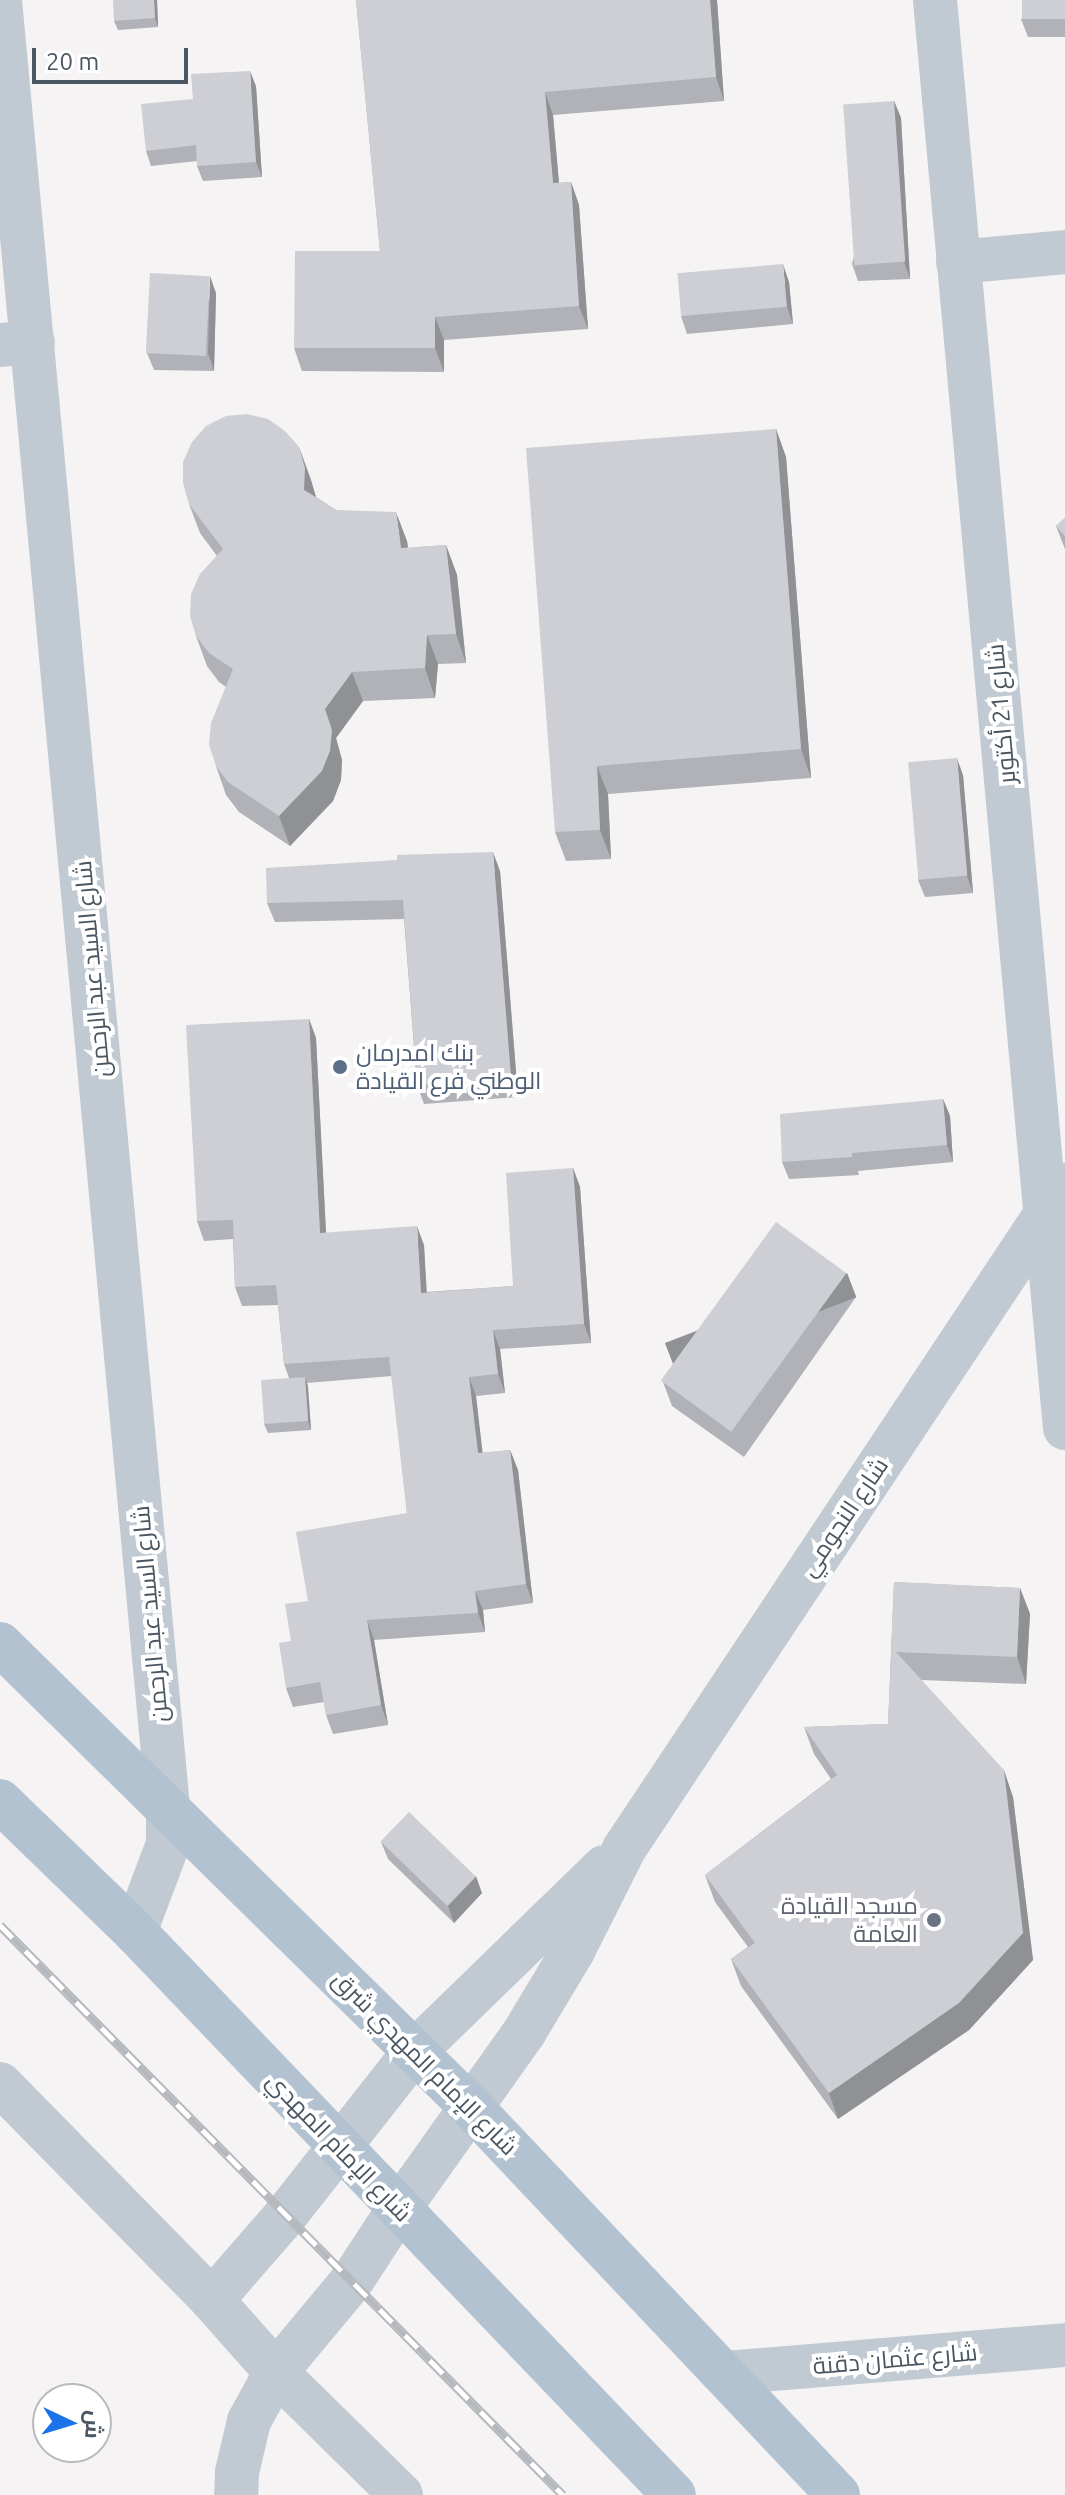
<!DOCTYPE html>
<html>
<head>
<meta charset="utf-8">
<style>
  body { margin:0 }
  #map { position:relative; width:1065px; height:2495px; overflow:hidden; background:#f5f3f3; font-family:Ubuntu,Cairo,sans-serif }
  div>[style] { position:absolute }
  [style*='--x'] { left:calc(var(--x)*1px); top:calc(var(--y)*1px); width:calc(var(--w)*1px); rotate:calc(var(--a)*1deg) }
  .minor>* { height:44px; margin:-22px; padding:0 22px; transform-origin:22px; border-radius:22px; background:#c1cad2 }
  .tertiary>* { height:44px; margin:-22px; padding:0 22px; transform-origin:22px; border-radius:22px; background:#c1cad2 }
  .primary>* { height:44px; margin:-22px; padding:0 22px; transform-origin:22px; border-radius:22px; background:#b3c2d1 }
  .rail>* { height:9px; margin-top:-4.5px; transform-origin:0; background:repeating-linear-gradient(90deg,#fff 0 18px,#b5b8bd 0 36px); box-sizing:border-box; border-block:2px solid #b5b8bd }
  .wall>* { inset:0; background:#b0b2b7 }
  .shaded-wall>* { inset:0; background:#909195; transform-origin:0 0 }
  .building>* { inset:0; background:#cdcfd5; transform-origin:0 0 }
  .dots>* { width:22px; height:22px; translate:-50% -50%; box-sizing:border-box; border:4px solid #fff; border-radius:50% }
  span { translate:-50% -50%; white-space:nowrap; text-align:center; line-height:1.15; -webkit-text-stroke:8px #fff; paint-order:stroke }
  .street-label { font-size:24px; color:#4a5661 }
  .service-label { font-size:24px; color:#4e5e75 }
  .left { translate:0 -50%; text-align:left }
  .worship-label { font-size:24px; color:#5b616d }
  .right { translate:-100% -50%; text-align:right }
  .north { position:absolute; left:32px; top:2383px; width:80px; height:80px; box-sizing:border-box; background:#fff; border:2px solid #b7bbc0; border-radius:50%; rotate:94deg; font-size:22px; font-weight:700; line-height:32px; text-align:center; color:#4a5661 }
  .north::after { content:''; display:block; margin:auto; width:28px; height:36px; background:#1a73e8; clip-path:polygon(50% 0,100% 100%,50% 72%,0 100%) }
  .scale { position:absolute; left:32px; top:48px; width:156px; height:36px; box-sizing:border-box; border:4px solid #4a5661; border-top:0; padding-left:10px; font-size:24px; line-height:28px; white-space:nowrap; color:#4a5661; -webkit-text-stroke:6px #fff; paint-order:stroke }
</style>
</head>
<body>
<div id="map">
  <div class="minor">
    <div style="--x:935;--y:0;--w:1434;--a:84.8"></div>
    <div style="--x:958;--y:262;--w:107;--a:-5.3"></div>
    <div style="--x:0;--y:345;--w:33;--a:-5"></div>
    <div style="--x:0;--y:2084;--w:303;--a:45.5"></div>
    <div style="--x:212;--y:2300;--w:96;--a:48.4"></div>
    <div style="--x:276;--y:2372;--w:56;--a:118.9"></div>
    <div style="--x:249;--y:2421;--w:52;--a:103.2"></div>
    <div style="--x:237;--y:2472;--w:23;--a:92"></div>
  </div>
  <div class="tertiary">
    <div style="--x:0;--y:0;--w:1814;--a:84.69"></div>
    <div style="--x:168;--y:1806;--w:38;--a:90"></div>
    <div style="--x:168;--y:1844;--w:94;--a:110.6"></div>
    <div style="--x:212;--y:2300;--w:111;--a:-49"></div>
    <div style="--x:285;--y:2216;--w:210;--a:-51.8"></div>
    <div style="--x:415;--y:2051;--w:264;--a:-44.2"></div>
    <div style="--x:725;--y:2373;--w:341;--a:-4.7"></div>
    <div style="--x:401;--y:2495;--w:175;--a:-135.5"></div>
    <div style="--x:276;--y:2372;--w:117;--a:-50.2"></div>
    <div style="--x:351;--y:2282;--w:86;--a:-56.9"></div>
    <div style="--x:398;--y:2210;--w:219;--a:-54.6"></div>
    <div style="--x:525;--y:2031;--w:93;--a:-59"></div>
    <div style="--x:573;--y:1951;--w:114;--a:-63.4"></div>
    <div style="--x:624;--y:1849;--w:797;--a:-56.41"></div>
  </div>
  <div class="primary">
    <div style="--x:0;--y:1644;--w:660;--a:44.51"></div>
    <div style="--x:471;--y:2107;--w:534;--a:46.59"></div>
    <div style="--x:0;--y:1801;--w:188;--a:44.1"></div>
    <div style="--x:135;--y:1932;--w:779;--a:46.25"></div>
  </div>
  <div class="rail">
    <div style="--x:0;--y:1925;--w:801;--a:45.35"></div>
  </div>
  <div class="wall">
    <div style="clip-path:polygon(157px 0,158px 27px,118px 30px,114px 21px)"></div>
    <div style="clip-path:polygon(356px 0,717px 0,724px 101px,553px 115px,559px 183px,571px 182px,579px 205px,588px 329px,444px 340px,444px 372px,302px 371px,294px 348px,380px 251px)"></div>
    <div style="clip-path:polygon(1065px 0,1065px 37px,1028px 37px,1021px 19px)"></div>
    <div style="clip-path:polygon(256px 86px,262px 177px,203px 181px,197px 166px,197px 161px,151px 166px,146px 151px,193px 99px)"></div>
    <div style="clip-path:polygon(894px 101px,901px 118px,910px 279px,858px 281px,852px 264px)"></div>
    <div style="clip-path:polygon(789px 282px,793px 324px,687px 334px,681px 316px)"></div>
    <div style="clip-path:polygon(216px 293px,214px 371px,154px 370px,147px 353px)"></div>
    <div style="clip-path:polygon(776px 429px,786px 457px,811px 778px,608px 794px,611px 859px,566px 861px,555px 832px)"></div>
    <div style="clip-path:polygon(310px 477px,316px 497px,336px 510px,407px 541px,408px 548px,446px 545px,457px 575px,466px 663px,438px 664px,435px 698px,363px 701px,336px 738px,342px 760px,341px 780px,333px 801px,290px 846px,239px 812px,226px 795px,216px 766px,226px 687px,219px 682px,207px 666px,196px 636px,217px 556px,200px 533px,189px 504px)"></div>
    <div style="clip-path:polygon(1065px 518px,1065px 549px,1056px 526px)"></div>
    <div style="clip-path:polygon(963px 775px,973px 893px,925px 897px,918px 880px)"></div>
    <div style="clip-path:polygon(500px 871px,518px 1097px,424px 1104px,417px 1085px,404px 919px,275px 922px,267px 903px)"></div>
    <div style="clip-path:polygon(309px 1019px,316px 1038px,326px 1233px,424px 1245px,426px 1292px,513px 1286px,573px 1168px,580px 1187px,591px 1343px,500px 1349px,505px 1393px,476px 1396px,482px 1453px,510px 1450px,518px 1470px,533px 1603px,483px 1610px,485px 1632px,374px 1640px,388px 1725px,333px 1734px,326px 1715px,324px 1702px,293px 1707px,286px 1688px,291px 1641px,308px 1601px,407px 1513px,392px 1376px,307px 1383px,311px 1430px,268px 1433px,264px 1424px,289px 1378px,284px 1364px,278px 1305px,242px 1306px,235px 1287px,233px 1239px,204px 1241px,197px 1221px)"></div>
    <div style="clip-path:polygon(943px 1099px,950px 1116px,953px 1162px,858px 1171px,859px 1175px,789px 1179px,782px 1162px)"></div>
    <div style="clip-path:polygon(847px 1273px,856px 1297px,744px 1457px,672px 1406px,663px 1382px)"></div>
    <div style="clip-path:polygon(894px 1582px,1020px 1588px,1030px 1614px,1026px 1684px,921px 1680px,1013px 1797px,1033px 1960px,969px 2030px,838px 2119px,741px 1986px,731px 1959px,748px 1947px,715px 1902px,705px 1875px,831px 1779px,814px 1754px,804px 1727px,888px 1724px)"></div>
    <div style="clip-path:polygon(381px 1842px,482px 1893px,454px 1923px,388px 1859px)"></div>
  </div>
  <div class="shaded-wall">
    <div style="clip-path:polygon(154px 0,157px 0,158px 27px,155px 18px)"></div>
    <div style="clip-path:polygon(710px 0,717px 0,724px 101px,716px 77px)"></div>
    <div style="clip-path:polygon(250px 71px,256px 86px,262px 177px,256px 162px)"></div>
    <div style="clip-path:polygon(545px 92px,553px 115px,561px 206px,553px 183px)"></div>
    <div style="clip-path:polygon(894px 101px,901px 118px,910px 279px,904px 262px)"></div>
    <div style="clip-path:polygon(571px 182px,579px 205px,588px 329px,579px 306px)"></div>
    <div style="clip-path:polygon(783px 264px,789px 282px,793px 324px,787px 307px)"></div>
    <div style="clip-path:polygon(210px 276px,216px 293px,214px 371px,208px 353px)"></div>
    <div style="clip-path:polygon(435px 317px,444px 340px,444px 372px,435px 348px)"></div>
    <div style="clip-path:polygon(776px 429px,786px 457px,811px 778px,801px 749px)"></div>
    <div style="clip-path:polygon(299px 447px,310px 477px,316px 497px,304px 490px)"></div>
    <div style="clip-path:polygon(396px 512px,407px 541px,412px 577px,401px 548px)"></div>
    <div style="clip-path:polygon(446px 545px,457px 575px,466px 663px,456px 634px)"></div>
    <div style="clip-path:polygon(427px 635px,438px 664px,435px 698px,425px 668px)"></div>
    <div style="clip-path:polygon(352px 672px,363px 701px,336px 738px,342px 760px,341px 780px,333px 801px,290px 846px,279px 816px,325px 709px)"></div>
    <div style="clip-path:polygon(957px 758px,963px 775px,973px 893px,967px 876px)"></div>
    <div style="clip-path:polygon(597px 766px,608px 794px,611px 859px,600px 830px)"></div>
    <div style="clip-path:polygon(493px 852px,500px 871px,518px 1097px,511px 1077px)"></div>
    <div style="clip-path:polygon(309px 1019px,316px 1038px,327px 1252px,320px 1233px)"></div>
    <div style="clip-path:polygon(943px 1099px,950px 1116px,953px 1162px,947px 1145px)"></div>
    <div style="clip-path:polygon(573px 1168px,580px 1187px,591px 1343px,584px 1324px)"></div>
    <div style="clip-path:polygon(417px 1226px,424px 1245px,428px 1312px,421px 1293px)"></div>
    <div style="left:847px;top:1273px;width:26px;height:195px;rotate:69deg"></div>
    <div style="clip-path:polygon(493px 1330px,500px 1349px,505px 1393px,498px 1374px)"></div>
    <div style="clip-path:polygon(305px 1377px,308px 1386px,311px 1430px,308px 1421px)"></div>
    <div style="clip-path:polygon(469px 1377px,476px 1396px,485px 1473px,478px 1453px)"></div>
    <div style="clip-path:polygon(510px 1450px,518px 1470px,533px 1603px,526px 1584px)"></div>
    <div style="clip-path:polygon(1020px 1588px,1030px 1614px,1026px 1684px,1017px 1657px)"></div>
    <div style="clip-path:polygon(475px 1591px,483px 1610px,485px 1632px,478px 1613px)"></div>
    <div style="clip-path:polygon(367px 1620px,374px 1640px,388px 1725px,381px 1705px)"></div>
    <div style="clip-path:polygon(1004px 1770px,1013px 1797px,1033px 1960px,969px 2030px,838px 2119px,829px 2093px)"></div>
    <div style="clip-path:polygon(476px 1876px,482px 1893px,454px 1923px,448px 1906px)"></div>
  </div>
  <div class="building">
    <div style="clip-path:polygon(113px 0,154px 0,155px 18px,114px 21px)"></div>
    <div style="clip-path:polygon(356px 0,710px 0,716px 77px,545px 92px,553px 183px,571px 182px,579px 306px,435px 317px,435px 348px,294px 348px,295px 251px,380px 251px)"></div>
    <div style="left:1022px;top:0;width:43px;height:19px"></div>
    <div style="clip-path:polygon(250px 71px,256px 162px,197px 166px,196px 145px,146px 151px,141px 104px,193px 99px,191px 74px)"></div>
    <div style="left:894px;top:101px;width:161px;height:51px;rotate:86deg"></div>
    <div style="left:783px;top:264px;width:43px;height:106px;rotate:85deg"></div>
    <div style="left:150px;top:273px;width:60px;height:80px;rotate:3deg"></div>
    <div style="clip-path:polygon(247px 414px,268px 419px,285px 431px,299px 447px,305px 468px,304px 490px,336px 510px,396px 512px,401px 548px,446px 545px,456px 634px,427px 635px,425px 668px,352px 672px,325px 709px,332px 730px,330px 751px,322px 771px,279px 816px,228px 782px,216px 766px,209px 745px,211px 723px,233px 669px,209px 653px,196px 636px,190px 616px,191px 594px,200px 574px,223px 549px,189px 504px,183px 483px,183px 462px,192px 442px,206px 426px,226px 416px)"></div>
    <div style="clip-path:polygon(776px 429px,801px 749px,597px 766px,600px 830px,555px 832px,526px 448px)"></div>
    <div style="clip-path:polygon(1065px 518px,1065px 536px,1056px 526px)"></div>
    <div style="left:957px;top:758px;width:118px;height:49px;rotate:85deg"></div>
    <div style="clip-path:polygon(493px 852px,511px 1077px,417px 1085px,403px 900px,267px 903px,266px 868px,397px 860px,397px 855px)"></div>
    <div style="clip-path:polygon(309px 1019px,320px 1233px,417px 1226px,421px 1293px,513px 1286px,506px 1173px,573px 1168px,584px 1324px,493px 1330px,498px 1374px,469px 1377px,478px 1453px,510px 1450px,526px 1584px,475px 1591px,478px 1613px,367px 1620px,381px 1705px,326px 1715px,320px 1682px,286px 1688px,279px 1643px,291px 1641px,285px 1604px,308px 1601px,296px 1532px,407px 1513px,389px 1357px,284px 1364px,276px 1285px,235px 1287px,233px 1220px,197px 1221px,186px 1025px)"></div>
    <div style="clip-path:polygon(943px 1099px,947px 1145px,852px 1153px,852px 1157px,782px 1162px,780px 1114px)"></div>
    <div style="left:776px;top:1222px;width:87px;height:196px;rotate:36deg"></div>
    <div style="left:305px;top:1377px;width:44px;height:44px;rotate:86deg"></div>
    <div style="clip-path:polygon(894px 1582px,1020px 1588px,1017px 1657px,896px 1652px,1004px 1770px,1023px 1933px,959px 2003px,829px 2093px,731px 1959px,755px 1943px,705px 1875px,837px 1775px,804px 1727px,888px 1724px)"></div>
    <div style="left:409px;top:1812px;width:93px;height:41px;rotate:44deg"></div>
  </div>
  <div class="dots">
    <div style="left:340px;top:1067px;background:#5c6f8a"></div>
    <div style="left:934px;top:1920px;background:#6b7280"></div>
  </div>
  <div class="street-label">
    <span style="left:1001px;top:714px;rotate:-95deg">شارع 21 أكتوبر</span>
    <span style="left:92px;top:969px;rotate:-95deg">شارع السيد عبد الرحمن</span>
    <span style="left:844px;top:1517px;rotate:-56deg">شارع النجومي</span>
    <span style="left:150px;top:1614px;rotate:-95deg">شارع السيد عبد الرحمن</span>
    <span style="left:425px;top:2063px;rotate:45deg">شارع الإمام المهدي شرق</span>
    <span style="left:339px;top:2147px;rotate:46deg">شارع الإمام المهدي</span>
    <span style="left:895px;top:2359px;rotate:-5deg">شارع عثمان دقنة</span>
  </div>
  <div class="service-label">
    <span class="left" style="left:356px;top:1067px">بنك امدرمان<br>الوطني فرع القيادة</span>
  </div>
  <div class="worship-label">
    <span class="right" style="left:918px;top:1920px">مسجد القيادة<br>العامة</span>
  </div>
  <div class="north">ش</div>
  <div class="scale">20 m</div>
</div>
</body>
</html>
